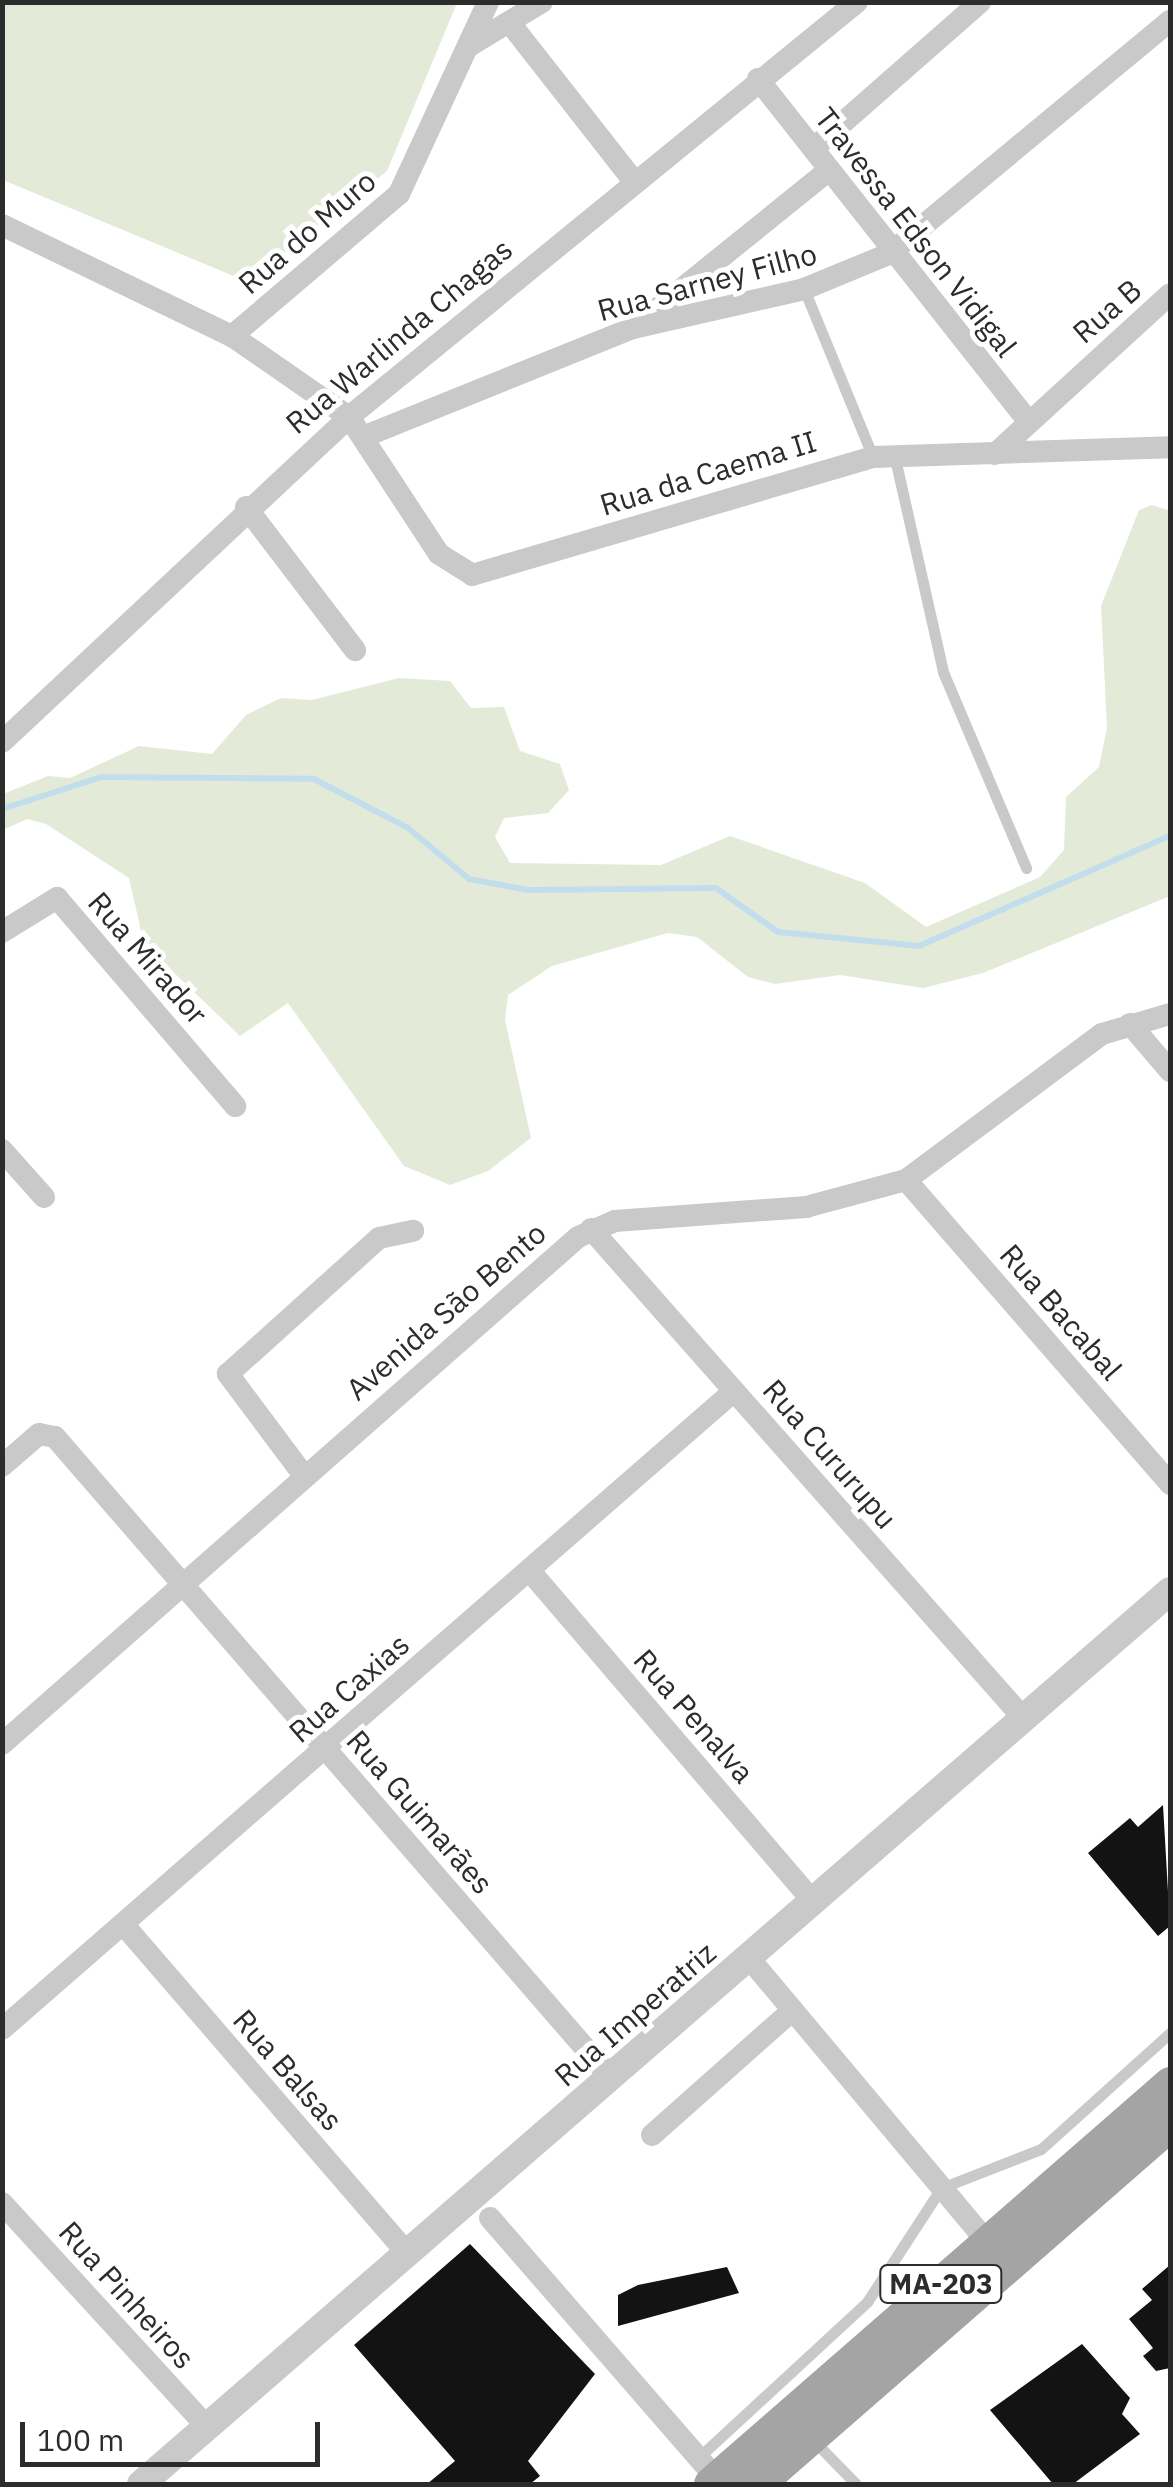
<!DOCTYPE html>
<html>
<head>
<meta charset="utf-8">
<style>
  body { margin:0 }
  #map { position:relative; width:1173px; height:2487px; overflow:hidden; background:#fff; font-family:"IBM Plex Sans",sans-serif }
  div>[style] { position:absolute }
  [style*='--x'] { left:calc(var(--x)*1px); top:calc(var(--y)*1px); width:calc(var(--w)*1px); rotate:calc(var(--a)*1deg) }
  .green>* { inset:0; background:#e3ebd8 }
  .stream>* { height:6px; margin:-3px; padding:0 3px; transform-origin:3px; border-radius:3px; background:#c2deec }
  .building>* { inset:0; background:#131313 }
  .service>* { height:11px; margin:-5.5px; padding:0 5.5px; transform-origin:5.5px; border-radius:5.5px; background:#c9c9c9 }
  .minor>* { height:22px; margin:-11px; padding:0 11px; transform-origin:11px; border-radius:11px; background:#c9c9c9 }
  .tertiary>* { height:28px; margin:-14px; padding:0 14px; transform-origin:14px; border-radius:14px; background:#c9c9c9 }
  .primary>* { height:35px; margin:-17.5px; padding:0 17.5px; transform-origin:17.5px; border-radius:17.5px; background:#a4a4a4 }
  span { translate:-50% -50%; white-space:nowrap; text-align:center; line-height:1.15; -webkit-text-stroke:10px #fff; paint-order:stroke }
  .shield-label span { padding:2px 8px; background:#fff; border:2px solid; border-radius:8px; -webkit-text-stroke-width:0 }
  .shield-label { font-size:28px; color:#2c2c2c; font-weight:700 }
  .street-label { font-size:30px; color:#2c2c2c }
  .frame { position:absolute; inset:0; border:5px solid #2c2c2c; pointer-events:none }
  .scale { position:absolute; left:20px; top:2422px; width:300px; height:45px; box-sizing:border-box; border:5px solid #2c2c2c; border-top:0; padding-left:12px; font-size:30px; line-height:35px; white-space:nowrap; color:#2c2c2c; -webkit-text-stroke:8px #fff; paint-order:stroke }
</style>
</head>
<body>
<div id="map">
  <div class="green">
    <div style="clip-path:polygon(2px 3px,3px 2px,457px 3px,387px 171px,248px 282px,3px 180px)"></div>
    <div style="clip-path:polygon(1152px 505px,1170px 511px,1170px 896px,983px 973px,923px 988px,840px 975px,775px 984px,748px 977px,697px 937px,668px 933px,552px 966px,508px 995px,505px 1020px,531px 1138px,488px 1171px,450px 1185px,404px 1166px,288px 1003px,240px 1036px,144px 944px,129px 878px,46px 824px,27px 819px,3px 830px,3px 794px,48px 776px,70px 778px,139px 746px,212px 754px,246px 715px,281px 698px,312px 700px,399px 678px,450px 681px,471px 708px,504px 707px,520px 751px,560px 764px,569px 790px,548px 813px,504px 818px,495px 837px,510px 863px,661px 865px,730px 836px,865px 883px,926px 927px,1040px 877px,1064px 850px,1066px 797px,1099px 767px,1107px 728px,1101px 606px,1139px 510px)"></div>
  </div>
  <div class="stream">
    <div style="--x:2;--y:809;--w:104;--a:-17.9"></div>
    <div style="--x:101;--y:777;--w:213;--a:0.5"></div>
    <div style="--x:314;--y:779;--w:106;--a:27.5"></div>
    <div style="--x:408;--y:828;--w:80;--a:39.9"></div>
    <div style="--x:469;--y:879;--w:60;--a:10.6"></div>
    <div style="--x:528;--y:890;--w:188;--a:-0.6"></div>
    <div style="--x:716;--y:888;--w:76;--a:35.4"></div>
    <div style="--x:778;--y:932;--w:142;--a:5.7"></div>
    <div style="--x:919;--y:946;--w:274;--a:-23.7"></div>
  </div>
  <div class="building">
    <div style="clip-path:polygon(1163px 1805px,1170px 1926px,1158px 1936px,1088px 1853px,1130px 1818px,1138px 1827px)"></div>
    <div style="clip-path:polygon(470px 2244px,595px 2374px,528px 2461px,540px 2476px,530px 2484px,427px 2484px,455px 2461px,354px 2345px)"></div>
    <div style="clip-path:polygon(1170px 2265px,1170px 2368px,1156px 2371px,1143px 2356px,1153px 2348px,1129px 2319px,1152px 2300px,1142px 2289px)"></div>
    <div style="clip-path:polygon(727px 2267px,739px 2293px,618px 2326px,618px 2295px,638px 2285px)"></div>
    <div style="clip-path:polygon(1082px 2344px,1130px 2398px,1122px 2414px,1140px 2434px,1073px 2484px,1053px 2484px,990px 2410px)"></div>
  </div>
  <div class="service">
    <div style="--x:804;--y:289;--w:182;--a:67.7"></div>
    <div style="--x:894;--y:454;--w:223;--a:77.3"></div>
    <div style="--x:943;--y:672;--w:213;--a:67"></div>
    <div style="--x:814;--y:2441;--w:60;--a:45.7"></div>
    <div style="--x:698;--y:2458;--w:230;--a:-42.7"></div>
    <div style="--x:867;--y:2302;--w:136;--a:-57"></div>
    <div style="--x:941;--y:2188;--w:107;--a:-21.3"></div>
    <div style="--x:1041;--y:2149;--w:173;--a:-42"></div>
  </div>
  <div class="minor">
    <div style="--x:513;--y:27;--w:193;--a:51.9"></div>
    <div style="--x:469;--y:46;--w:85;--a:-31.1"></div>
    <div style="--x:758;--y:79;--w:434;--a:51.7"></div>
    <div style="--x:814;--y:148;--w:221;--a:-41.3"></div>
    <div style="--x:2;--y:225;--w:255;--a:25.8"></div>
    <div style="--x:232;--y:336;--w:142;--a:34.7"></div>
    <div style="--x:349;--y:417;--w:164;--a:56.7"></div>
    <div style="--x:439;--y:554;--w:39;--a:32"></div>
    <div style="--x:472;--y:575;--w:418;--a:-16.4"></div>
    <div style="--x:873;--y:457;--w:297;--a:-1.9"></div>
    <div style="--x:637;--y:325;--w:247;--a:-38.9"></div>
    <div style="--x:232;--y:336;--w:219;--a:-40.4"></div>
    <div style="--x:399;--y:194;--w:212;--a:-65.1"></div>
    <div style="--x:368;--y:435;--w:286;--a:-22"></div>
    <div style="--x:633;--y:328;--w:175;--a:-12.8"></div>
    <div style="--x:804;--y:289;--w:92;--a:-22.4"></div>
    <div style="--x:889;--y:254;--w:365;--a:-39.7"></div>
    <div style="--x:995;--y:454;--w:237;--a:-42.4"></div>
    <div style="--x:246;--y:507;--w:180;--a:52.7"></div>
    <div style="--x:2;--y:742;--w:475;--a:-43.1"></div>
    <div style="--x:349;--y:417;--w:656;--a:-39.25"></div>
    <div style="--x:2;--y:932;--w:65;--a:-31.7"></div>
    <div style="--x:57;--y:898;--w:274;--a:49.4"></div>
    <div style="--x:1130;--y:1024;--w:62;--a:49.6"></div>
    <div style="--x:2;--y:1150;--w:63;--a:48.2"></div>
    <div style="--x:906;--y:1180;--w:403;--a:49"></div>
    <div style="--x:591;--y:1229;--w:654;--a:48.53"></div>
    <div style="--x:2;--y:1466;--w:49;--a:-40.9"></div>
    <div style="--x:39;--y:1434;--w:16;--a:11"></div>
    <div style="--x:55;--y:1437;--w:849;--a:49.06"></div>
    <div style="--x:305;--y:1477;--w:129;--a:-126.8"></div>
    <div style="--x:228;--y:1374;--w:203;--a:-42"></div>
    <div style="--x:379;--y:1238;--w:35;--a:-12"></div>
    <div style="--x:529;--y:1570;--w:436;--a:49.4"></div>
    <div style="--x:2;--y:1744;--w:767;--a:-41.35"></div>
    <div style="--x:578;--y:1237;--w:40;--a:-23.4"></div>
    <div style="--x:615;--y:1221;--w:192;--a:-4.2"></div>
    <div style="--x:806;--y:1207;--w:104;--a:-15.1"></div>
    <div style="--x:906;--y:1180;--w:244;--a:-36.7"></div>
    <div style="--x:1102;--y:1034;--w:71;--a:-16.4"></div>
    <div style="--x:123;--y:1924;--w:436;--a:49.2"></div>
    <div style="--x:749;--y:1958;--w:372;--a:50"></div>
    <div style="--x:2;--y:2029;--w:971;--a:-41.07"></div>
    <div style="--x:652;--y:2135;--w:188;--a:-41.6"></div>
    <div style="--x:2;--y:2203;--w:305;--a:47.5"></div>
    <div style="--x:490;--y:2218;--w:346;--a:49"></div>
  </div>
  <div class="tertiary">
    <div style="--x:141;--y:2484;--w:1362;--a:-40.95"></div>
  </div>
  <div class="primary">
    <div style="--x:711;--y:2484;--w:609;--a:-41.07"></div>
    <div style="--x:756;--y:2484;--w:549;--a:-41.09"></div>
  </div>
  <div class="shield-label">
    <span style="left:941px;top:2284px">MA-203</span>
  </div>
  <div class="street-label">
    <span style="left:307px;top:232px;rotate:-41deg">Rua do Muro</span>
    <span style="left:916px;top:232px;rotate:52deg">Travessa Edson Vidigal</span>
    <span style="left:707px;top:282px;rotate:-15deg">Rua Sarney Filho</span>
    <span style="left:1107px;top:311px;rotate:-41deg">Rua B</span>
    <span style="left:399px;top:336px;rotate:-40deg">Rua Warlinda Chagas</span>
    <span style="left:708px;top:473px;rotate:-17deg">Rua da Caema II</span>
    <span style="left:148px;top:958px;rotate:49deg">Rua Mirador</span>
    <span style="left:446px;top:1311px;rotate:-41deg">Avenida São Bento</span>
    <span style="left:1061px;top:1312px;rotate:49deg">Rua Bacabal</span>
    <span style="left:830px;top:1454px;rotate:49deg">Rua Cururupu</span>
    <span style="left:349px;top:1688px;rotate:-41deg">Rua Caxias</span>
    <span style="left:694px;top:1716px;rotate:49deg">Rua Penalva</span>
    <span style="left:420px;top:1812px;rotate:49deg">Rua Guimarães</span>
    <span style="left:635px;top:2014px;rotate:-41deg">Rua Imperatriz</span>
    <span style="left:288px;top:2070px;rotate:49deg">Rua Balsas</span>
    <span style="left:127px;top:2295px;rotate:48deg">Rua Pinheiros</span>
  </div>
  <div class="frame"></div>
  <div class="scale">100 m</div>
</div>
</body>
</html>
